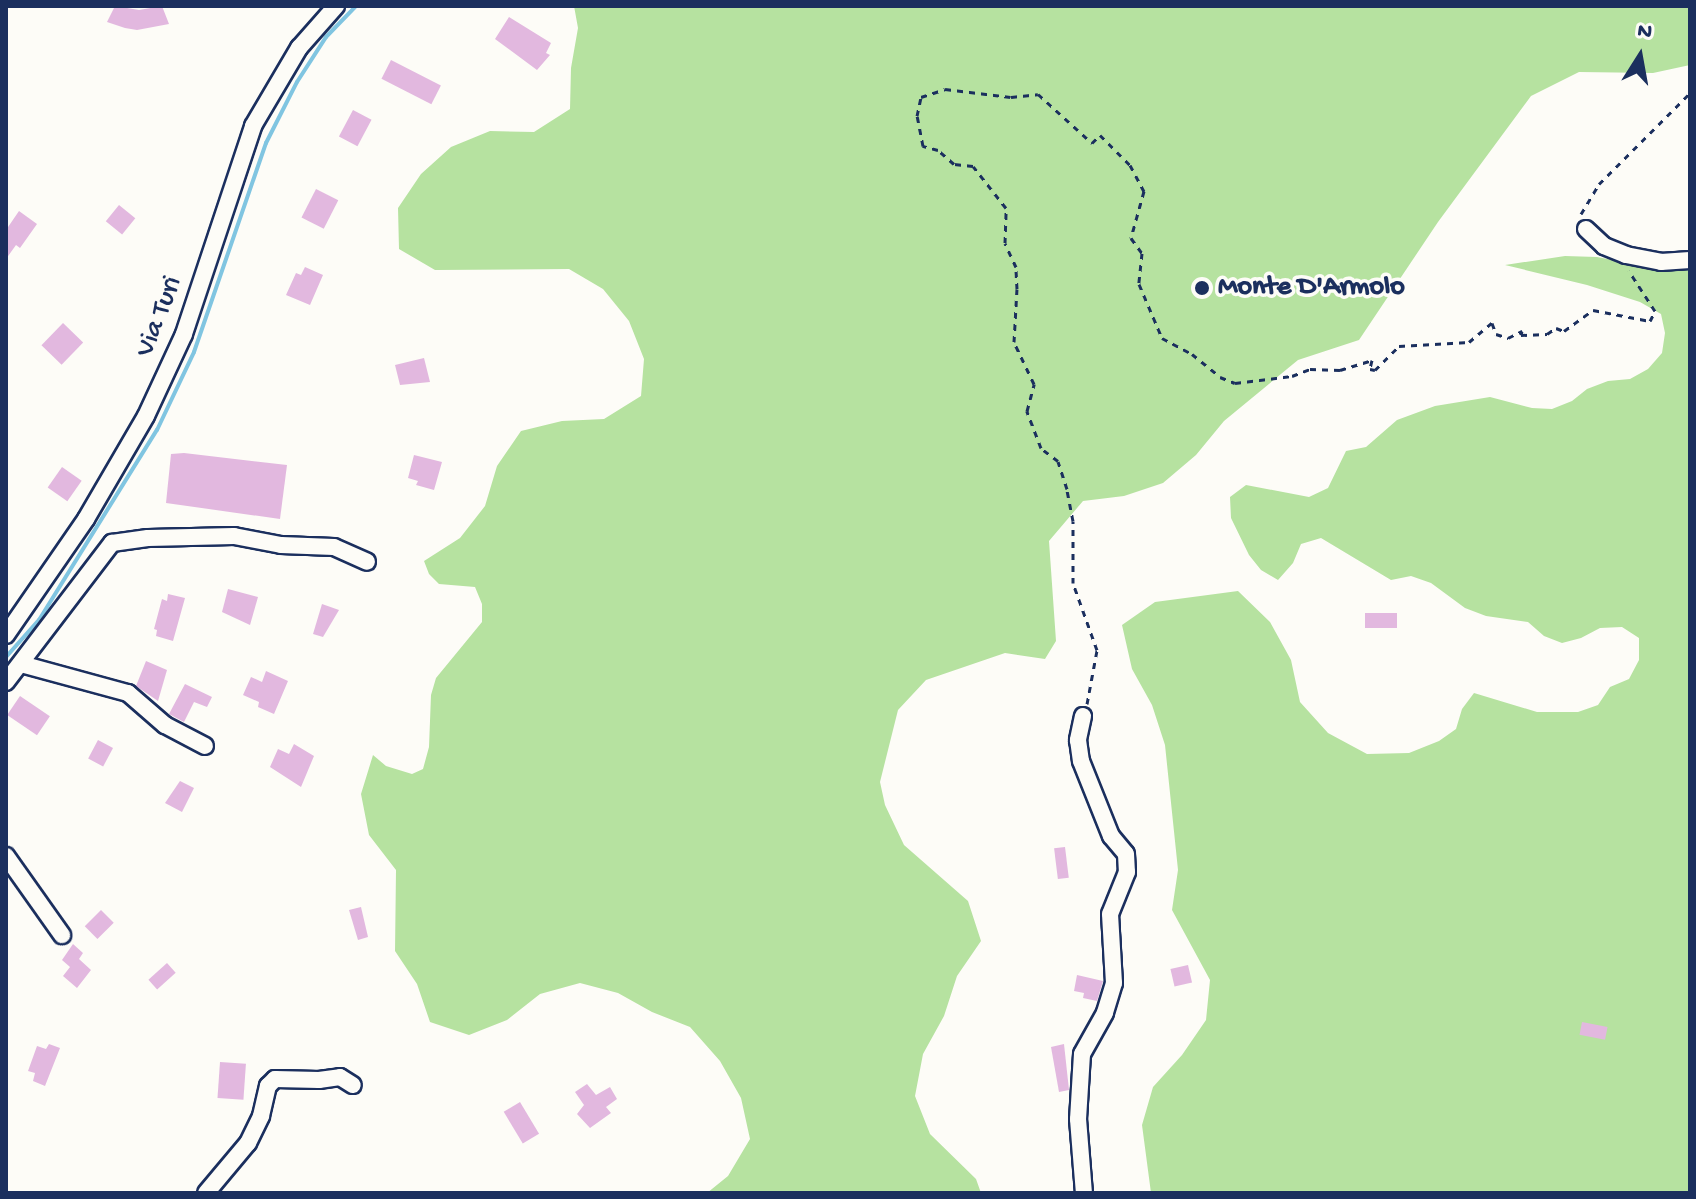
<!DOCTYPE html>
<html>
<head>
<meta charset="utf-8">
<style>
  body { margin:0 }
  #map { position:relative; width:1696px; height:1199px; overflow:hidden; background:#fdfcf7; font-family:"Gochi Hand",sans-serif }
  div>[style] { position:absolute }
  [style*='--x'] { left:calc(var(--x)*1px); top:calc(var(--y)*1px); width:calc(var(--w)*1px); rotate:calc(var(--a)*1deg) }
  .green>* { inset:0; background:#b6e2a0 }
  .stream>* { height:4px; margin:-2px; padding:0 2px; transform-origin:2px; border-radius:2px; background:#80c5e1 }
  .building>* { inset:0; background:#e2b8df; transform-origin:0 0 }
  .path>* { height:3px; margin-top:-1.5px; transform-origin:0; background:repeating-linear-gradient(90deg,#1b2f5e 0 6px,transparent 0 12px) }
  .roads { filter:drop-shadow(2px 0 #1b2f5e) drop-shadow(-2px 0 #1b2f5e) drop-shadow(0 2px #1b2f5e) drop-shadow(0 -2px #1b2f5e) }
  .street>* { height:16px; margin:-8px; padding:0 8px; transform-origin:8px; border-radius:8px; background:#fdfcf7 }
  .dots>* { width:22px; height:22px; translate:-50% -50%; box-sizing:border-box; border:4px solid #fdfcf7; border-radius:50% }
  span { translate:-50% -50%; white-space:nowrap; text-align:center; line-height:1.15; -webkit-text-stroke:7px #fdfcf7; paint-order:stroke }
  .poi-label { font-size:28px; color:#1b2f5e; font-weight:700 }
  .left { translate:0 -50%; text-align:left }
  .street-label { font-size:28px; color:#1b2f5e }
  .frame { position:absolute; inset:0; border:8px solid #1b2f5e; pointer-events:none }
  .north { position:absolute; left:1600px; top:16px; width:80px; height:80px; -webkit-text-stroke:6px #fdfcf7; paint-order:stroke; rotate:11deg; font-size:22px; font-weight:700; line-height:32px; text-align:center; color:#1b2f5e }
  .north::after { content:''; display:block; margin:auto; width:28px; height:36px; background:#1b2f5e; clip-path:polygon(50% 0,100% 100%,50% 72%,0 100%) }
</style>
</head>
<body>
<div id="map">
  <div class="green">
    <div style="clip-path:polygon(574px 6px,1690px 6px,1690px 65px,1653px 73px,1579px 72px,1531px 96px,1438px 222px,1359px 340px,1298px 360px,1224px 421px,1196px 455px,1163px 483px,1124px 496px,1083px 501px,1049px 541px,1056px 641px,1045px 659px,1005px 653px,926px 680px,898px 710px,880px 782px,885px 805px,904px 845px,968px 901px,981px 941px,957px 976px,944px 1016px,923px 1054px,915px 1096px,930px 1134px,976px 1179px,981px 1193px,707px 1193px,728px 1176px,750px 1139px,741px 1098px,720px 1061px,690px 1027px,652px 1012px,618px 993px,580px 983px,540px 994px,507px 1020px,469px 1035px,430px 1022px,417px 984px,395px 951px,396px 870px,369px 835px,361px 794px,373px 755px,386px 766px,412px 774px,423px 769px,429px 747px,431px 695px,436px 678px,482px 622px,482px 604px,475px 587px,439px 584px,429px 574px,424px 561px,460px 538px,485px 506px,497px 466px,521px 431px,562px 421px,604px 419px,641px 396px,644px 359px,629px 321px,603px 289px,569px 269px,435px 270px,399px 249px,398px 208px,421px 174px,451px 147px,490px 131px,534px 132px,570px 109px,571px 68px,578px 28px)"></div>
    <div style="clip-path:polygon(1565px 256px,1597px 257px,1655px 268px,1690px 265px,1690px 1193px,1151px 1193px,1142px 1125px,1153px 1087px,1182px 1055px,1206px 1020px,1210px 980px,1172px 910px,1178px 870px,1165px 745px,1152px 705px,1132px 669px,1122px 625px,1155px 602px,1238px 591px,1270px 622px,1291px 660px,1300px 702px,1328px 733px,1367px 754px,1409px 753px,1439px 741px,1456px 729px,1462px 709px,1474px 693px,1537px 712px,1578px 712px,1598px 705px,1610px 687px,1629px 679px,1639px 660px,1639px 638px,1622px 627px,1600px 628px,1581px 638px,1562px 643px,1544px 636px,1528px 622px,1486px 616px,1465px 608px,1431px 583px,1411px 576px,1391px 580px,1321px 538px,1301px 544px,1293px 563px,1278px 580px,1261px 570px,1249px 555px,1231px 518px,1230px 497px,1246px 485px,1309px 497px,1328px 488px,1346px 451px,1366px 447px,1397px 420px,1435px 406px,1490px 397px,1532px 408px,1552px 409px,1572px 401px,1587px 389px,1608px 381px,1630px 379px,1648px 369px,1662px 353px,1665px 333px,1661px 314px,1640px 302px,1587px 285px,1505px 265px)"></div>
  </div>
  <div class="stream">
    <div style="--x:6;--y:657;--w:50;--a:-48.3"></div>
    <div style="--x:39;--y:620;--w:224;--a:-58.2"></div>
    <div style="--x:157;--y:430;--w:86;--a:-64.6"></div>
    <div style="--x:194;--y:352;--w:221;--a:-71"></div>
    <div style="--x:266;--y:143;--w:68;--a:-63.1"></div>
    <div style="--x:297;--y:82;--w:54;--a:-57.2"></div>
    <div style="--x:326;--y:37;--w:43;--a:-45.9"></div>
  </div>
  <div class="building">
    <div style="clip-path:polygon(115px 6px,139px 10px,162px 6px,169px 24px,137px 30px,125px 28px,107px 22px)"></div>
    <div style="clip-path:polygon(509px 17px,551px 43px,546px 53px,550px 55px,537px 70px,495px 39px)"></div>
    <div style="left:391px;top:60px;width:56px;height:21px;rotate:27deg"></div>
    <div style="left:353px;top:110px;width:21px;height:30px;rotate:28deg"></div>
    <div style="left:316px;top:189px;width:25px;height:32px;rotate:27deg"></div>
    <div style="left:119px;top:205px;width:21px;height:21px;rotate:39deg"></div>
    <div style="clip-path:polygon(19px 211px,37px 224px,20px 248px,16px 245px,6px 259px,6px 230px)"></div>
    <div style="clip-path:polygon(305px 267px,323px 275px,310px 305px,286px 295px,296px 273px,301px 275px)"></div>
    <div style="left:63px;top:323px;width:28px;height:31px;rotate:44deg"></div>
    <div style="clip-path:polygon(424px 358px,430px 382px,400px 385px,395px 365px)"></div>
    <div style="clip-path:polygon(184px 453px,287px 465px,280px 519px,166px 503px,171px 454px)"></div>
    <div style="clip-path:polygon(414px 455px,442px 462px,434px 490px,416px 485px,418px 481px,408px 478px)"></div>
    <div style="left:62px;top:467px;width:24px;height:25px;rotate:35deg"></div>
    <div style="clip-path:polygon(228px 589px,258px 597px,250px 625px,222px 612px)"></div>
    <div style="clip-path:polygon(168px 594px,185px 598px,173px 641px,156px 636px,157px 630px,154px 629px,162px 599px,167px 601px)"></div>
    <div style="clip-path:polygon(322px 604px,339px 610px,323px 637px,313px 634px)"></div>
    <div style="left:1365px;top:613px;width:32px;height:15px"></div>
    <div style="clip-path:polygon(146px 661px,167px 670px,158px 701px,136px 686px)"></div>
    <div style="clip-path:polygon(266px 671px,288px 681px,274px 714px,258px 707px,259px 702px,243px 695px,251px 677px,262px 682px)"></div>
    <div style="clip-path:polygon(185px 684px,212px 697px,207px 707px,194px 702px,184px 722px,169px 714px)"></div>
    <div style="left:20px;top:696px;width:36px;height:23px;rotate:34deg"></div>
    <div style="left:98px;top:740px;width:17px;height:21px;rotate:28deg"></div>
    <div style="clip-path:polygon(294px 744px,314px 756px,301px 787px,270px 767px,278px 749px,289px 754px)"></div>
    <div style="clip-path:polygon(180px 781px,194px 788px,182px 812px,165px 803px)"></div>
    <div style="left:1065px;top:847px;width:31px;height:11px;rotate:83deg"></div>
    <div style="clip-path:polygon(361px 907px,368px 937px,358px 940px,349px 910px)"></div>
    <div style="left:101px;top:910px;width:18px;height:23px;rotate:45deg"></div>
    <div style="clip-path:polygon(73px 944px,83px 953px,79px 959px,91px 970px,77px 988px,63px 976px,70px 967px,62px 960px)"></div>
    <div style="left:167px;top:963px;width:13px;height:25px;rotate:48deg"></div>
    <div style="left:1188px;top:965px;width:18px;height:18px;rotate:77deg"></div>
    <div style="clip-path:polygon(1077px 975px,1103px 981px,1097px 1001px,1083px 998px,1084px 993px,1074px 991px)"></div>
    <div style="left:1582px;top:1022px;width:26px;height:13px;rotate:11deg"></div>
    <div style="clip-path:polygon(49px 1044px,60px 1048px,45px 1086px,33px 1081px,35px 1073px,28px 1071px,37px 1046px,46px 1049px)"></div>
    <div style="clip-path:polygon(1064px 1044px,1069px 1090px,1059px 1092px,1051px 1047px)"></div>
    <div style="left:220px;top:1062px;width:26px;height:36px;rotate:4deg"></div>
    <div style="clip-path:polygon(587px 1084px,596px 1095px,610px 1087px,617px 1099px,606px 1107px,611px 1113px,590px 1128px,577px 1114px,584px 1105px,575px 1092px)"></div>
    <div style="left:520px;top:1102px;width:37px;height:19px;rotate:59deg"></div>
  </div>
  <div class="path">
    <div style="--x:1581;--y:214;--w:35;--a:-59"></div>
    <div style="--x:1599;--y:184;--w:129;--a:-45"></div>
    <div style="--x:1087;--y:704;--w:55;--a:-79.5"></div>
    <div style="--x:1097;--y:650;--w:71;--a:-109.7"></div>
    <div style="--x:1073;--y:583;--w:62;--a:-90"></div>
    <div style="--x:1073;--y:521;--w:33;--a:-101"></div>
    <div style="--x:1067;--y:489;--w:29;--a:-108"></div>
    <div style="--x:1058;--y:461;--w:21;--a:-143"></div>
    <div style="--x:1041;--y:448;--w:40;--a:-111"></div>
    <div style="--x:1027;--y:411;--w:28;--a:-75"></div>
    <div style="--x:1034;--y:384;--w:47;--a:-115.5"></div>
    <div style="--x:1014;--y:342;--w:53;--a:-86.8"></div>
    <div style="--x:1017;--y:289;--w:22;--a:-93"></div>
    <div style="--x:1016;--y:267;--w:26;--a:-115"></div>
    <div style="--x:1005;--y:243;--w:35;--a:-88"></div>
    <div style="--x:1006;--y:208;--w:53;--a:-128.2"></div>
    <div style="--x:973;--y:166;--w:19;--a:-174"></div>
    <div style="--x:954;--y:164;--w:21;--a:-139"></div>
    <div style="--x:938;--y:150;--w:16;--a:-165"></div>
    <div style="--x:923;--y:146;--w:31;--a:-101"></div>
    <div style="--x:917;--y:116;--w:19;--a:-78"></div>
    <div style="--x:921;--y:97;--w:25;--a:-18"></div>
    <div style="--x:945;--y:89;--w:66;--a:6.9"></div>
    <div style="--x:1011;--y:97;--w:27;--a:-6"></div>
    <div style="--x:1038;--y:94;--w:73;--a:42.2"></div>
    <div style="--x:1092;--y:143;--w:11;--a:-45"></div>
    <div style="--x:1100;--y:135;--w:42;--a:45"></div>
    <div style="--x:1130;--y:165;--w:30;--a:62"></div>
    <div style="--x:1144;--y:191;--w:49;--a:105.5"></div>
    <div style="--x:1131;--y:238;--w:19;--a:54"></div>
    <div style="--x:1142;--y:253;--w:31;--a:96"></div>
    <div style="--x:1139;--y:284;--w:59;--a:66.9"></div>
    <div style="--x:1162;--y:338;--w:34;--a:28"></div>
    <div style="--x:1192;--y:354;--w:36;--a:39"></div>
    <div style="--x:1220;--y:377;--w:16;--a:22"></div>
    <div style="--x:1235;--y:383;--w:57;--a:-7"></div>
    <div style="--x:1292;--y:376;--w:19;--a:-21"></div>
    <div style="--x:1310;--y:369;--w:30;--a:2"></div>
    <div style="--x:1340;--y:370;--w:34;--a:-17"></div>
    <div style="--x:1372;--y:360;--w:9;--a:103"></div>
    <div style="--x:1370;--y:369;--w:5;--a:11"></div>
    <div style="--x:1375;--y:370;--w:34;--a:-45"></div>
    <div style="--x:1399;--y:346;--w:70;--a:-3.3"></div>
    <div style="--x:1469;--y:342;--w:30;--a:-40"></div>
    <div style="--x:1492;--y:323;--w:12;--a:70"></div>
    <div style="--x:1496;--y:334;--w:13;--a:18"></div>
    <div style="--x:1508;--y:338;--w:16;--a:-27"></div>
    <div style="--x:1522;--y:331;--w:4;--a:104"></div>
    <div style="--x:1521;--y:335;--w:26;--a:-2"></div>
    <div style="--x:1547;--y:334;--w:11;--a:-34"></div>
    <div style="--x:1556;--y:328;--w:9;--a:21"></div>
    <div style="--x:1564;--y:331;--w:36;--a:-36"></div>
    <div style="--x:1593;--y:310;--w:58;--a:10.9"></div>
    <div style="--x:1650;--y:321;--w:11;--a:-63"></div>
    <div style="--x:1655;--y:311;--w:48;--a:-123"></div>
  </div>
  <div class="roads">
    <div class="street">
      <div style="--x:1586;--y:229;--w:25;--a:43"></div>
      <div style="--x:1604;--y:246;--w:24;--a:22"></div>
      <div style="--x:1626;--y:255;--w:36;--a:11"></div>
      <div style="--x:1661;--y:262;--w:29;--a:-4"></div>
      <div style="--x:6;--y:635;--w:141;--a:-55.4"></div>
      <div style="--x:86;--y:519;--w:119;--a:-59.8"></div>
      <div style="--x:146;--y:416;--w:90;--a:-65.1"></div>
      <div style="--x:184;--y:334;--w:219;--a:-71.6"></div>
      <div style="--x:253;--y:126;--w:91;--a:-59.5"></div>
      <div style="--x:299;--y:48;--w:56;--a:-48.6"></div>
      <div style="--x:21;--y:664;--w:111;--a:15.2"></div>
      <div style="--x:128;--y:693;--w:49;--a:40.9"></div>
      <div style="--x:165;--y:725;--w:45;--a:27.7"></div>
      <div style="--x:6;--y:682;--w:175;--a:-52.7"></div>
      <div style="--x:112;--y:543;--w:36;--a:-8"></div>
      <div style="--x:148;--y:538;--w:86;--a:-1.3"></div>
      <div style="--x:234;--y:536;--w:48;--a:10.8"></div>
      <div style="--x:281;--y:545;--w:53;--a:2.2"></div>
      <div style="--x:334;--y:547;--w:36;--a:24"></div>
      <div style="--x:1083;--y:716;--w:25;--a:102"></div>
      <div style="--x:1078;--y:740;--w:21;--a:82"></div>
      <div style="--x:1081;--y:761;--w:81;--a:68.2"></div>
      <div style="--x:1111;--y:836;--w:23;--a:50"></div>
      <div style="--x:1126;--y:854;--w:18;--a:87"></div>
      <div style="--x:1127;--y:872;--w:45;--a:112"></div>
      <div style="--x:1110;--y:914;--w:69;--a:86.7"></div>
      <div style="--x:1114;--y:983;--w:31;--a:107"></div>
      <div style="--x:1105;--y:1013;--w:47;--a:119.3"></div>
      <div style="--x:1082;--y:1054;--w:65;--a:93.5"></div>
      <div style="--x:1078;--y:1119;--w:74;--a:85.4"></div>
      <div style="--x:6;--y:856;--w:97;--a:54.7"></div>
      <div style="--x:206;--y:1193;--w:65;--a:-50"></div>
      <div style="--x:248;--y:1143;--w:30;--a:-64"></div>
      <div style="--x:261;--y:1116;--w:31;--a:-77"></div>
      <div style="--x:268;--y:1086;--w:10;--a:-45"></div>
      <div style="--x:275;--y:1079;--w:44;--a:1.3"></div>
      <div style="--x:319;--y:1080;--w:21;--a:-8"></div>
      <div style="--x:340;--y:1077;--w:15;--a:32"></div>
    </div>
  </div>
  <div class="dots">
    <div style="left:1202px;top:288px;background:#1b2f5e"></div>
  </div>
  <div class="poi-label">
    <span class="left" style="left:1218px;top:288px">Monte D'Armolo</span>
  </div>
  <div class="street-label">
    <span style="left:160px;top:317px;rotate:-69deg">Via Turi</span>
  </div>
  <div class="frame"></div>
  <div class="north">N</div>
</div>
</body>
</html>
